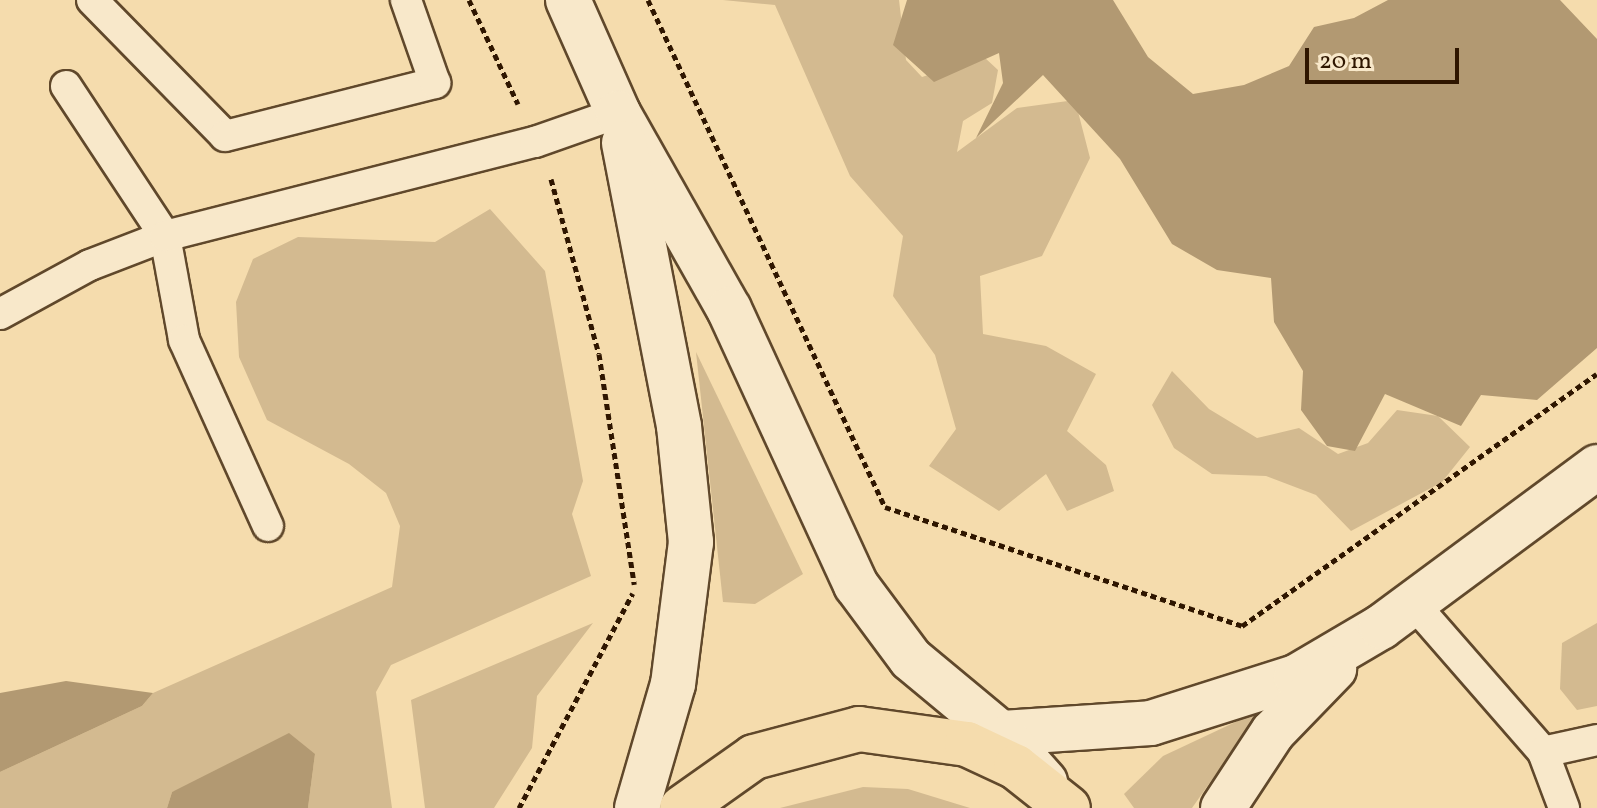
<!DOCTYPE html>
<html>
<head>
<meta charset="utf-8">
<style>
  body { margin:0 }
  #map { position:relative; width:1597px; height:808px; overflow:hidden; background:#f5dcad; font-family:Vollkorn,serif }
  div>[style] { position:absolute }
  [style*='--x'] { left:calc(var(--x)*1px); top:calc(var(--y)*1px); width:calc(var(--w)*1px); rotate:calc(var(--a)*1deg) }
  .green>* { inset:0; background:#d3ba90 }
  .water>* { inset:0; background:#b29972 }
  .path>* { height:5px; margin-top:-2.5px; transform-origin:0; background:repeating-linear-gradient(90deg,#2f1600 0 6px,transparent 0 10px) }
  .roads { filter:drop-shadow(2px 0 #60482b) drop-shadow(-2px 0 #60482b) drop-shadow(0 2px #60482b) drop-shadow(0 -2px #60482b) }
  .service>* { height:30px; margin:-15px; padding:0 15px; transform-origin:15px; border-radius:15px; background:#f8e8ca }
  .tertiary>* { height:44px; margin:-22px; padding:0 22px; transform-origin:22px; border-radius:22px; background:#f8e8ca }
  .secondary>* { height:44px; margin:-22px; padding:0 22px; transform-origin:22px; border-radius:22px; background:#f8e8ca }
  .primary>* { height:44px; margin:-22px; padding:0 22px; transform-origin:22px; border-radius:22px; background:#f5dcad }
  span { translate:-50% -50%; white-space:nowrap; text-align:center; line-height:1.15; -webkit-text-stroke:6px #f8e8ca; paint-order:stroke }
  .scale { position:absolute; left:1305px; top:48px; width:154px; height:36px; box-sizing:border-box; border:4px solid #2f1600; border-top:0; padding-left:10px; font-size:24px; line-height:28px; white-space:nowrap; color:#2f1600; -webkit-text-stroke:6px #f8e8ca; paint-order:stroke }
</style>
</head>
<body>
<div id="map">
  <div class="green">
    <div style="clip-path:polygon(723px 0,899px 0,906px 60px,922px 77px,984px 57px,998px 70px,992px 103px,963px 121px,957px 152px,1017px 108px,1075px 100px,1090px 158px,1042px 256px,980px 276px,983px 334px,1046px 346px,1096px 374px,1067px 431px,1106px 465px,1114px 491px,1067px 511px,1046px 474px,999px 511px,929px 466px,956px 429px,935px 355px,893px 296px,903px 236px,850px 176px,775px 5px)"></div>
    <div style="clip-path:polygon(490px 209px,545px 271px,583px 481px,572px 514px,591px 576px,391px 665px,376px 692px,392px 808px,308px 808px,315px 754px,172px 792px,167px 808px,0 808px,0 772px,142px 706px,153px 693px,392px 587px,400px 526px,386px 493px,349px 464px,267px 420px,239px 357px,236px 302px,253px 259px,298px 237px,435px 242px)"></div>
    <div style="clip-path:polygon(696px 352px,803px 574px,755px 604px,723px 602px)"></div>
    <div style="clip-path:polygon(1172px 371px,1209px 409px,1257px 438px,1299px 428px,1338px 454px,1368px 443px,1397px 410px,1438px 416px,1470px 447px,1442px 482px,1351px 531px,1316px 495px,1266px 476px,1212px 474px,1174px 448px,1152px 405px)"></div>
    <div style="clip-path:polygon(593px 623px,537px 696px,532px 748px,494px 808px,425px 808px,411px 700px)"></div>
    <div style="clip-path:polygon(1597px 623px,1597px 706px,1577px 710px,1560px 689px,1562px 643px)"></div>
    <div style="clip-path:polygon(1261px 710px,1192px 808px,1134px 808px,1124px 794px,1163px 756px)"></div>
    <div style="clip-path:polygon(863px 787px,908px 789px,970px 808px,780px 808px)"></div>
  </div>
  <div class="water">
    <div style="clip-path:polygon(907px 0,1113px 0,1148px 57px,1193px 94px,1244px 85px,1289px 66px,1314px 27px,1354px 18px,1388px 0,1560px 0,1597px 39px,1597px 348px,1537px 400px,1481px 395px,1461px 426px,1385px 394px,1355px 451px,1327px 446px,1301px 410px,1303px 371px,1274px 322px,1271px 278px,1217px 270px,1172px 244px,1120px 159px,1043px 75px,976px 138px,1003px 83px,999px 53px,934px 82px,893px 45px)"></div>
    <div style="clip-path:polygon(66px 681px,153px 693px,142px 706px,0 772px,0 693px)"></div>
    <div style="clip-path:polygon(289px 733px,315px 754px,308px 808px,167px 808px,172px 792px)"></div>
  </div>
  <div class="path">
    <div style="--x:469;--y:0;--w:115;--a:64.8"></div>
    <div style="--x:648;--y:0;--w:560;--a:64.95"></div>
    <div style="--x:885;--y:507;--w:376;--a:18.4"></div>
    <div style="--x:1242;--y:626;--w:435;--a:-35.4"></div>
    <div style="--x:551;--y:179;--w:181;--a:74.7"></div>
    <div style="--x:599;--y:354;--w:233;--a:81.3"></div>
    <div style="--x:519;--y:808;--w:243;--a:-62.1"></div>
  </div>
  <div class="roads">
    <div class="service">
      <div style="--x:92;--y:0;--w:190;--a:45.6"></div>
      <div style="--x:225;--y:136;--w:217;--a:-14.2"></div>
      <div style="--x:435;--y:83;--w:88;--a:-109.3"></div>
      <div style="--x:66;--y:86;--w:180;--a:56.6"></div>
      <div style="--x:165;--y:236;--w:106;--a:79.6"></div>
      <div style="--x:184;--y:340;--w:204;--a:65.7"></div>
      <div style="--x:0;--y:314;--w:102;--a:-28.6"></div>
      <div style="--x:90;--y:265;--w:80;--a:-21.1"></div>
      <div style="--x:165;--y:236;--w:382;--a:-14.3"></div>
      <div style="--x:535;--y:142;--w:88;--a:-19.3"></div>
      <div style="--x:1414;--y:604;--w:196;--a:48.9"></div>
      <div style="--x:1543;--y:752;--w:55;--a:-12.5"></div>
      <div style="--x:1543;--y:752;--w:60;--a:69.4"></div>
    </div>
    <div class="tertiary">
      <div style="--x:972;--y:735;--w:179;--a:-3.8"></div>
      <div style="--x:1151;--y:723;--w:152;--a:-17.6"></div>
      <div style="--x:1296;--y:677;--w:99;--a:-30.5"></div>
      <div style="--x:1381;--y:627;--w:269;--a:-36.5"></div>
      <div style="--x:1223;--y:808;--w:91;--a:-56.7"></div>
      <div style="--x:1273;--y:732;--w:88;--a:-45.9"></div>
    </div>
    <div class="secondary">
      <div style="--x:568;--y:0;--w:124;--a:66.1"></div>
      <div style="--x:618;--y:113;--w:225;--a:60.5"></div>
      <div style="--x:729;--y:309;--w:304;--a:65.3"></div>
      <div style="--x:856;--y:585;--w:92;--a:53.4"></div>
      <div style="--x:911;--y:659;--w:124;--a:39.7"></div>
      <div style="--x:1006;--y:738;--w:59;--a:48.4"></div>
      <div style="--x:624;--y:143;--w:288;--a:79"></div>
      <div style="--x:679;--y:426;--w:117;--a:84.1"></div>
      <div style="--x:691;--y:542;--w:143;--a:97.2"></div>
      <div style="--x:673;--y:684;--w:129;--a:106.2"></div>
    </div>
    <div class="primary">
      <div style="--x:682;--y:808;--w:88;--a:-35.3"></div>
      <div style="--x:754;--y:757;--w:109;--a:-14.9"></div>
      <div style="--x:859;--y:729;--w:109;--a:7.9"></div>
      <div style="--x:967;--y:744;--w:54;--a:25.1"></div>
      <div style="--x:1016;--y:767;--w:66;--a:38.3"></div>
    </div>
  </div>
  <div class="scale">20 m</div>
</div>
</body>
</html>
